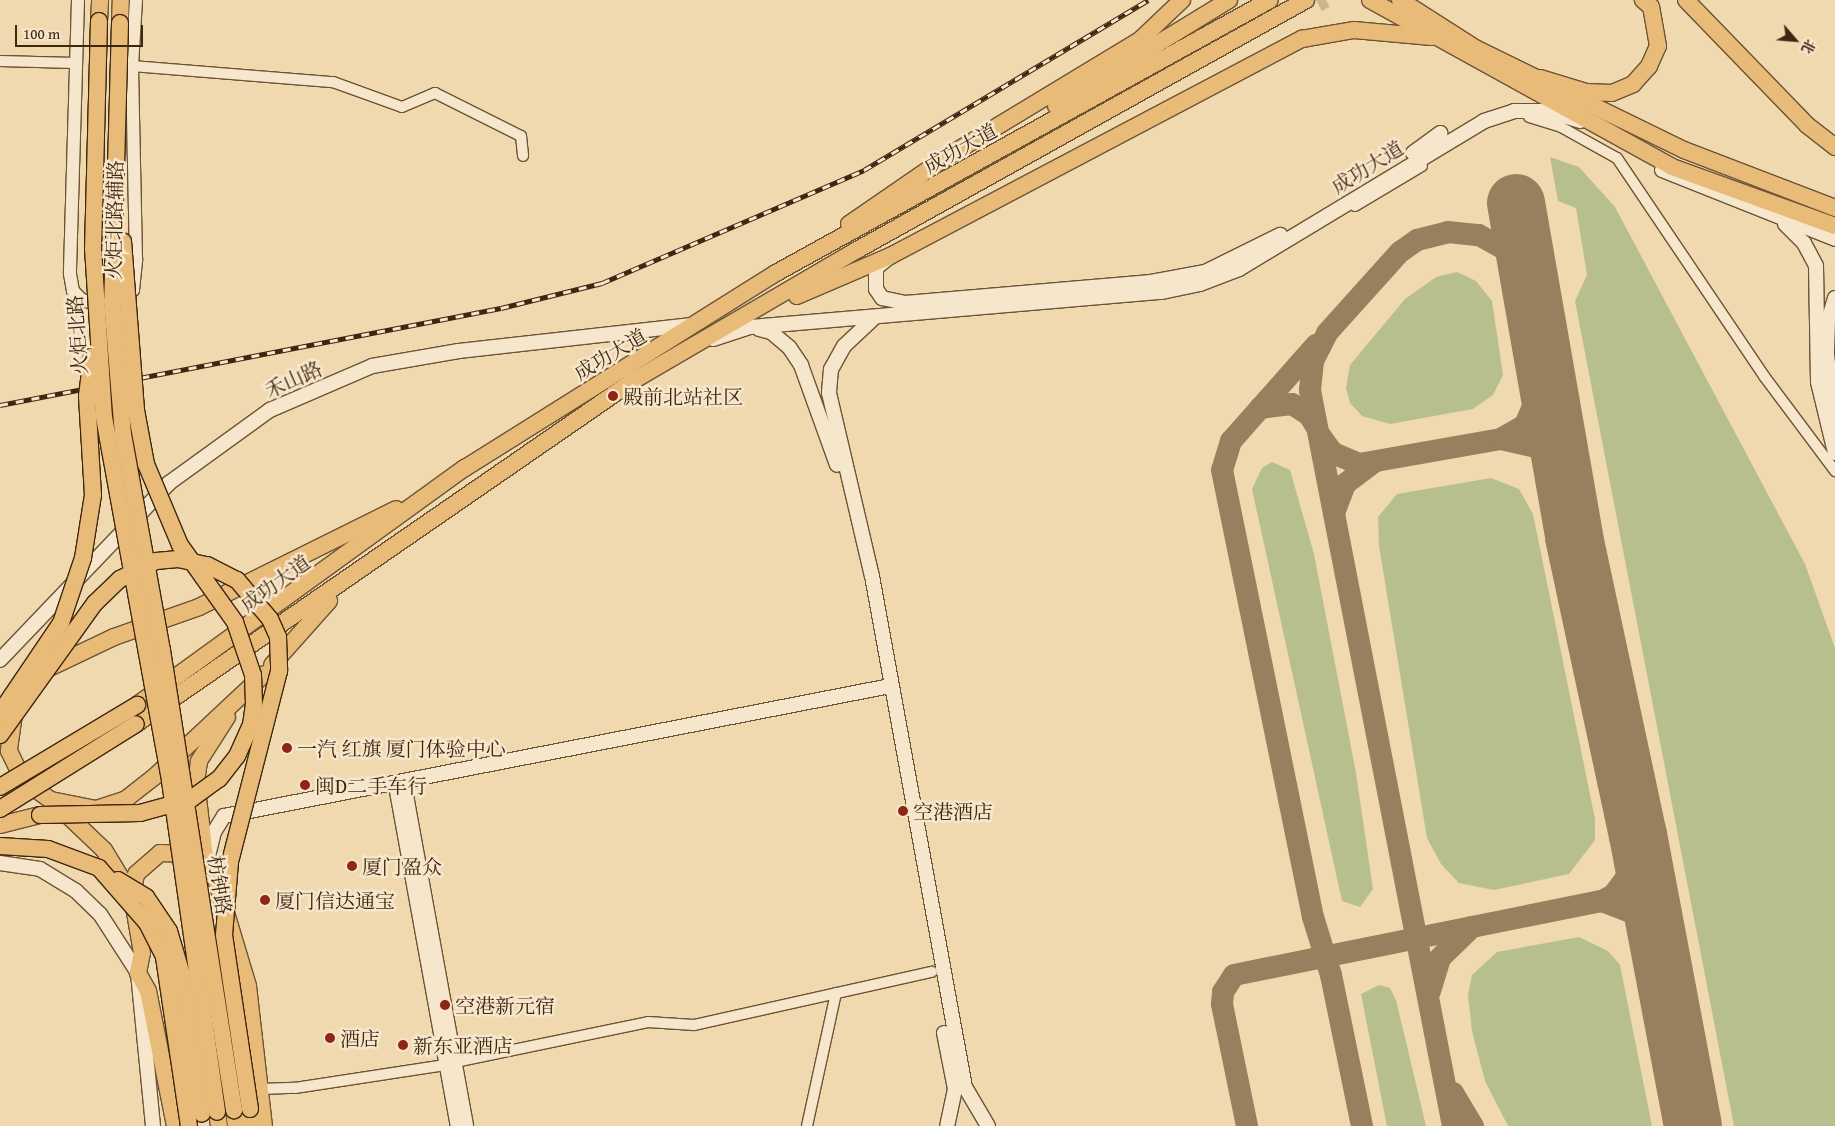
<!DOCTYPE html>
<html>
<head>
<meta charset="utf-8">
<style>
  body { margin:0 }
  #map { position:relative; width:1835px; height:1126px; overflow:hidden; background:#f1d9af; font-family:"Gentium Book Plus","Noto Serif SC",serif }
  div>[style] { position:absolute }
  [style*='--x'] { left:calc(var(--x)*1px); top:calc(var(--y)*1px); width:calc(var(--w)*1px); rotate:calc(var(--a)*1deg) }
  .green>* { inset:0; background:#b7c08c }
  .taxiway>* { height:22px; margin:-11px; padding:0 11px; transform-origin:11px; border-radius:11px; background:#98805e }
  .runway>* { height:58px; margin:-29px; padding:0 29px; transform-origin:29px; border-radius:29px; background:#98805e }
  .trunk-tunnel>* { height:16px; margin-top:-8px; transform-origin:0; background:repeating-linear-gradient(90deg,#cdb58f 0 16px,transparent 0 24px) }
  .roads { filter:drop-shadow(1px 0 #6c5336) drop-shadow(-1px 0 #6c5336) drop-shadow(0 1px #6c5336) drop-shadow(0 -1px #6c5336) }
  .minor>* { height:10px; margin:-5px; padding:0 5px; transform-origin:5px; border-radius:5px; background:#f6e6cb }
  .tertiary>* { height:12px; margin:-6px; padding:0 6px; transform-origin:6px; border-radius:6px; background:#f6e6cb }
  .secondary>* { height:14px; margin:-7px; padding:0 7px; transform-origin:7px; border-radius:7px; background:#f6e6cb }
  .primary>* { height:16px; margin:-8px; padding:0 8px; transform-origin:8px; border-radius:8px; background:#e8bc78 }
  .trunk>* { height:16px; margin:-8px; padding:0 8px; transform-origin:8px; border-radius:8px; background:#e8bc78 }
  .rail>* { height:4.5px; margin-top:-2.25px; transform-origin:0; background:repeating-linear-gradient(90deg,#f6e6cb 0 8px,#3f260e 0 16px); box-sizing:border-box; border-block:1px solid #3f260e }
  .bridges { filter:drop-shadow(1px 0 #3f260e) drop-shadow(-1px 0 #3f260e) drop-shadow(0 1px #3f260e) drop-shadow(0 -1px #3f260e) }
  .trunk-bridge>* { height:16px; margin:-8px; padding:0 8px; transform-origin:8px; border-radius:8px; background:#e8bc78 }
  .dots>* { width:14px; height:14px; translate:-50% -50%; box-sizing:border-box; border:2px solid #f6e6cb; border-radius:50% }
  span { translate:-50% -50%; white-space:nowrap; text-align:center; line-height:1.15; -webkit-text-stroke:5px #f6e6cb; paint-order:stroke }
  .street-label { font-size:20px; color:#3f260e }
  .poi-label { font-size:20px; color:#3f260e }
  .left { translate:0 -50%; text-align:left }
  .north { position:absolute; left:1770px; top:15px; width:50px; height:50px; -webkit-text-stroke:4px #f6e6cb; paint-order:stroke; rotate:117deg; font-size:14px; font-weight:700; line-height:20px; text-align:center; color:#3f260e }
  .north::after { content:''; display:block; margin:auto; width:18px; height:22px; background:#3f260e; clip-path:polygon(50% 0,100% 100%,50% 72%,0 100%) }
  .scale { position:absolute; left:15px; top:25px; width:128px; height:22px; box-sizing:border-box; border:2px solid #3f260e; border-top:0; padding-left:6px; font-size:15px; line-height:18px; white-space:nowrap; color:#3f260e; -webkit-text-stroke:4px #f6e6cb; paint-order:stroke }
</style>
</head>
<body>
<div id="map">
  <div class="green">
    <div style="clip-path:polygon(1550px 157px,1579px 167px,1615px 207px,1805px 564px,1835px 648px,1835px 1126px,1734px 1126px,1575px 301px,1587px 275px,1576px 208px,1558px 201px)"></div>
    <div style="clip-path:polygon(1457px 272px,1476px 281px,1492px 301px,1503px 375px,1493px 395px,1473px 409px,1390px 424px,1362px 416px,1350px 403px,1346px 388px,1350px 365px,1405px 299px,1436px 277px)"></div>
    <div style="clip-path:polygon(1272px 462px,1290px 470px,1314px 554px,1356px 773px,1373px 889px,1360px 907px,1342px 901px,1252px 489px,1262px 468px)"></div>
    <div style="clip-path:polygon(1491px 478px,1519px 489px,1533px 514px,1595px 819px,1595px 840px,1569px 874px,1494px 890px,1459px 883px,1441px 864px,1427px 838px,1379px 546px,1378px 517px,1397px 494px)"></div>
    <div style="clip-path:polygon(1579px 937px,1608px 951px,1620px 965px,1652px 1126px,1508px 1126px,1485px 1081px,1472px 1031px,1468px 995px,1472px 975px,1497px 952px)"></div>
    <div style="clip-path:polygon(1379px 985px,1390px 988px,1396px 1000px,1426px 1126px,1387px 1126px,1361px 994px)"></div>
  </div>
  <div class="taxiway">
    <div style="--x:1316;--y:345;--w:128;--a:131.5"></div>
    <div style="--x:1231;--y:441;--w:30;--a:107"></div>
    <div style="--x:1222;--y:470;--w:456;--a:78.5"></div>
    <div style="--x:1313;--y:917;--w:61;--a:72.8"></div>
    <div style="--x:1331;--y:975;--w:154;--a:78.4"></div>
    <div style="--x:1260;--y:408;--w:32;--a:-7"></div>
    <div style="--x:1292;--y:404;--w:20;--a:33"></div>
    <div style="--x:1309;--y:415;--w:15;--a:58"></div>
    <div style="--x:1319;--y:434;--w:24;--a:54"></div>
    <div style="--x:1333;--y:453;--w:28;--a:23"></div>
    <div style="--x:1359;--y:464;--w:144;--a:-10"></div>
    <div style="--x:1334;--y:513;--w:31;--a:-69"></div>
    <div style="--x:1345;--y:484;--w:34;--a:-37"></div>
    <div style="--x:1638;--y:835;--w:40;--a:103"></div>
    <div style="--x:1629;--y:874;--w:26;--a:127"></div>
    <div style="--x:1613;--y:895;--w:13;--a:151"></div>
    <div style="--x:1602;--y:901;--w:34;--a:21"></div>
    <div style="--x:1634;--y:913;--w:36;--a:48"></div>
    <div style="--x:1430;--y:991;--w:34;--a:-73"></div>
    <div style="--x:1440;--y:958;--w:45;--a:-44.1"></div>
    <div style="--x:1453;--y:1093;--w:39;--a:59"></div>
    <div style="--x:1247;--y:1126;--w:125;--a:-101.6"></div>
    <div style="--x:1222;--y:1004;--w:12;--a:-85"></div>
    <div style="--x:1223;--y:992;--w:20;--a:-57"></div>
    <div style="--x:1234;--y:975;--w:375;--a:-11.4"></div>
    <div style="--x:1453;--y:1126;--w:750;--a:-101"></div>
    <div style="--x:1310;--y:390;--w:29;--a:-84"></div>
    <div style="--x:1313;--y:361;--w:31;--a:-63"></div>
    <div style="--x:1327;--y:333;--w:109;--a:-48"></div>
    <div style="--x:1400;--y:252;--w:21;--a:-35"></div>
    <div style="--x:1417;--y:240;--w:32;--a:-14"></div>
    <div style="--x:1448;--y:232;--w:31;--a:6"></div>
    <div style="--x:1479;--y:235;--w:31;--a:29"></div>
    <div style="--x:1506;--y:250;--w:25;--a:48"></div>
    <div style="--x:1523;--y:269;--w:73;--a:77.3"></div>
    <div style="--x:1539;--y:340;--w:45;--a:86.2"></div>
    <div style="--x:1542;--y:385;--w:43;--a:113"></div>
    <div style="--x:1525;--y:425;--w:28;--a:150"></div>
    <div style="--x:1501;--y:439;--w:39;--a:13"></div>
    <div style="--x:1539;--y:448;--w:25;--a:45"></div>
    <div style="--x:1557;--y:466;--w:73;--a:76.5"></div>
  </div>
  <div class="runway">
    <div style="--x:1516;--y:203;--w:339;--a:80.1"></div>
    <div style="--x:1574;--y:537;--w:305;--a:77.9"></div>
    <div style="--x:1638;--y:835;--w:296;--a:79.3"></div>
  </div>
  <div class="trunk-tunnel">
    <div style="--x:1318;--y:4;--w:9;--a:-27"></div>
  </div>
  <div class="roads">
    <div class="minor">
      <div style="--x:0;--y:61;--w:75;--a:1.5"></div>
      <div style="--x:132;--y:66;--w:202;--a:4.6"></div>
      <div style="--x:333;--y:82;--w:73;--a:19.9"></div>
      <div style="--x:402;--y:107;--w:36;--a:-23"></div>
      <div style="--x:435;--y:93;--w:96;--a:26.6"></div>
      <div style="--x:521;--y:136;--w:20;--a:84"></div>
      <div style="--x:1529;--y:117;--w:34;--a:17"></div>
      <div style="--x:1561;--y:127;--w:64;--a:29"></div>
      <div style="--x:1617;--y:158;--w:263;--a:56"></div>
      <div style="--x:1764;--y:376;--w:119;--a:53.2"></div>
      <div style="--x:1355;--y:206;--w:78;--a:-30.8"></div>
      <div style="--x:455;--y:1062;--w:197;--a:-11.7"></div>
      <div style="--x:648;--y:1022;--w:46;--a:3.7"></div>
      <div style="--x:694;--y:1025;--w:244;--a:-12.6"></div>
      <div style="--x:260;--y:1089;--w:35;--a:-2"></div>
      <div style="--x:295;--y:1088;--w:152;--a:-8.7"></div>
      <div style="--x:807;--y:1126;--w:136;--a:-77.7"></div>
    </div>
    <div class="tertiary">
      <div style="--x:78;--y:0;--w:274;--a:91.7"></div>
      <div style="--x:70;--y:274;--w:17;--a:80"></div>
      <div style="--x:73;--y:291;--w:13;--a:45"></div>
      <div style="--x:82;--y:300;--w:24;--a:15"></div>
      <div style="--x:128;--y:295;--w:7;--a:-45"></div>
      <div style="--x:133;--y:290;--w:31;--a:-84"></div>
      <div style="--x:136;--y:259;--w:193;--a:-91.2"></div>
      <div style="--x:132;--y:66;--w:66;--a:-86.5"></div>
      <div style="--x:405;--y:784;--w:348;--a:79.7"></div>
      <div style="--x:395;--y:786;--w:346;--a:79.7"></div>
    </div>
    <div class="secondary">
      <div style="--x:1413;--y:153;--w:34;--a:-36"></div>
      <div style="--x:1662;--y:170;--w:186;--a:21.7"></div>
      <div style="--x:1785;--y:224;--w:27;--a:45"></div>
      <div style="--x:1804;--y:243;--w:26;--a:62"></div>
      <div style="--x:1816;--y:266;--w:116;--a:89"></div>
      <div style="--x:1818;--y:382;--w:73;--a:76.5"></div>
      <div style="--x:887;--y:259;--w:14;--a:141"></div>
      <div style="--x:876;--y:268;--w:21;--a:90"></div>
      <div style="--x:876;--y:289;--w:11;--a:56"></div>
      <div style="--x:882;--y:298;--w:24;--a:12"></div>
      <div style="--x:905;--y:303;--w:247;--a:-4.9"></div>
      <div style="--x:1151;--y:282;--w:55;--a:-10.5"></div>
      <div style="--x:1205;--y:272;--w:84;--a:-26.3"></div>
      <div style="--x:1835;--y:298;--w:24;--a:107"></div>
      <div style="--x:1828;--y:321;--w:34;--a:92"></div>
      <div style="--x:1827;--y:355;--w:64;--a:82.9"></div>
      <div style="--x:875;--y:317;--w:42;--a:136.9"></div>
      <div style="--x:844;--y:346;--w:26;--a:119"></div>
      <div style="--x:831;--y:369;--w:24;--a:95"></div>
      <div style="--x:829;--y:393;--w:188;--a:76.8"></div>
      <div style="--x:872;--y:576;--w:519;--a:79.69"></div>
      <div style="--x:965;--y:1087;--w:45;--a:59.5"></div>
      <div style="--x:759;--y:329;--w:12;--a:14"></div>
      <div style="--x:771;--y:332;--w:23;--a:40"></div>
      <div style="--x:789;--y:347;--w:22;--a:56"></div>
      <div style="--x:801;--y:365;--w:106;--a:70.2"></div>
      <div style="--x:713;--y:339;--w:40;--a:-18"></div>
      <div style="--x:751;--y:327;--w:412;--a:-4.9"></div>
      <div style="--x:1162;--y:292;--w:39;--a:-12"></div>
      <div style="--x:1200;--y:284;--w:42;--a:-21"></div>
      <div style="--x:1239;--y:269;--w:286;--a:-31.1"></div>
      <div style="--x:1484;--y:121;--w:32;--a:-18"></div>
      <div style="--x:1514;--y:111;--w:34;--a:0"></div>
      <div style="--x:1548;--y:111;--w:34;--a:17"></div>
      <div style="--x:0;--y:660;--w:245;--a:-46.3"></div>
      <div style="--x:169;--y:483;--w:125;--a:-35.9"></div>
      <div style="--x:270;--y:410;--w:111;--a:-23.3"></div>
      <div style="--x:372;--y:366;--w:88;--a:-9.8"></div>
      <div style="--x:459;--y:351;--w:234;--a:-6.4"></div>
      <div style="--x:207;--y:860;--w:29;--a:-76"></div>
      <div style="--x:214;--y:832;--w:19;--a:-58"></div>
      <div style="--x:224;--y:816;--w:679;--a:-11.04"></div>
      <div style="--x:0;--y:863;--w:40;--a:8.5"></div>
      <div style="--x:40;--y:869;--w:42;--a:31.4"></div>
      <div style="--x:76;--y:891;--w:33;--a:44"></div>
      <div style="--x:100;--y:914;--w:70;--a:57.2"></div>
      <div style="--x:138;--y:973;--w:154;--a:84.4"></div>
      <div style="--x:944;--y:1033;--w:57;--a:78.9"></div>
      <div style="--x:955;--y:1089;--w:38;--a:102"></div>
    </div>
    <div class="primary">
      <div style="--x:1370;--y:0;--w:345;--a:28.9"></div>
      <div style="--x:1672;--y:167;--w:173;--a:19.9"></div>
      <div style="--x:1400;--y:0;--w:91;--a:32.5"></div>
      <div style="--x:1477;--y:49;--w:230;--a:26"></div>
      <div style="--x:1684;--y:150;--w:162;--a:21"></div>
      <div style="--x:175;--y:1126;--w:138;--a:-101.3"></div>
      <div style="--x:148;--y:991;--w:21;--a:-119"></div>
      <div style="--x:138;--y:973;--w:20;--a:-79"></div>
      <div style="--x:142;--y:953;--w:59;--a:-99.8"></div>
      <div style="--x:132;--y:895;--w:21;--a:-79"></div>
      <div style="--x:136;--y:874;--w:32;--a:-41"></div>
      <div style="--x:160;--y:853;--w:28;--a:2"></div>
      <div style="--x:188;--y:854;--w:35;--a:39"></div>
      <div style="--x:215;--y:876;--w:115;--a:73.3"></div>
      <div style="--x:248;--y:986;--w:141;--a:83.5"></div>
    </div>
    <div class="trunk">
      <div style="--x:1686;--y:0;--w:174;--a:45.9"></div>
      <div style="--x:1807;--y:125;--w:36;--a:38"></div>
      <div style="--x:99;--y:21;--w:21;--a:-87"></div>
      <div style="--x:120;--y:23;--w:23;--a:-88"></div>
      <div style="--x:1540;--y:78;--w:48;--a:16.9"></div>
      <div style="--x:1586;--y:92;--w:26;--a:2"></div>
      <div style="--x:1612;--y:93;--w:23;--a:-23"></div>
      <div style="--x:1633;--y:84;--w:24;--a:-48"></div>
      <div style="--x:1649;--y:66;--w:22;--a:-66"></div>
      <div style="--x:1658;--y:46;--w:40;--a:-100"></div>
      <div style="--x:1651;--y:7;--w:11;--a:-139"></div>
      <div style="--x:1056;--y:106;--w:203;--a:-31.5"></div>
      <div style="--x:849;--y:224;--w:116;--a:-34.5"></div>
      <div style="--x:945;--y:158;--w:228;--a:-31.2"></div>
      <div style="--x:1140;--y:40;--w:58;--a:-43.6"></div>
      <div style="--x:797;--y:296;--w:101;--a:-23.3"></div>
      <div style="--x:890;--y:256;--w:466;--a:-27.8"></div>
      <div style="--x:1302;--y:39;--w:53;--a:-9.8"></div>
      <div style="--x:1354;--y:30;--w:78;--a:5.1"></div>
      <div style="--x:272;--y:665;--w:86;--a:-48.3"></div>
      <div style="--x:49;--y:668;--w:72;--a:-25.5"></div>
      <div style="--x:114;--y:637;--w:90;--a:-19.4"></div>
      <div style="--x:199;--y:607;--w:220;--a:-26.4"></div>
      <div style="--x:137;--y:705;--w:405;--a:-35.9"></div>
      <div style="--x:465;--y:468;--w:367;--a:-32.1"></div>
      <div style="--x:776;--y:273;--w:564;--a:-28.93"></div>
      <div style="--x:14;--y:714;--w:37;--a:98"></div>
      <div style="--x:9;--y:751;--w:32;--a:64"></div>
      <div style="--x:23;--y:780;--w:34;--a:36"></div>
      <div style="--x:51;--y:800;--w:46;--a:11.3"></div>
      <div style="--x:96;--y:809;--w:32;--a:-18"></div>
      <div style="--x:126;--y:799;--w:34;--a:-38"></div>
      <div style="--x:153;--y:778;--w:152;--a:-43.1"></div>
      <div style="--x:136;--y:724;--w:607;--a:-34.61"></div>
      <div style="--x:636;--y:379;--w:256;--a:-30.3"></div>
      <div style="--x:857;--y:250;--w:514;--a:-29.11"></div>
      <div style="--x:61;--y:809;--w:59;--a:43.6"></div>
      <div style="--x:104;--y:850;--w:48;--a:58.6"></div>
      <div style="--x:0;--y:825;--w:41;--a:-14"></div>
      <div style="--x:206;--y:866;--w:86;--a:-96.7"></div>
      <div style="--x:196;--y:781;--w:20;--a:-81"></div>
      <div style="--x:199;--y:761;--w:52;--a:-57.5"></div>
      <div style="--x:250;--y:1109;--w:17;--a:87"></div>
      <div style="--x:234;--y:1110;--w:16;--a:83"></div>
      <div style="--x:217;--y:1112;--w:14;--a:82"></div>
    </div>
  </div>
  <div class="rail">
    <div style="--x:0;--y:405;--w:510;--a:-10.96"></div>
    <div style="--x:501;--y:308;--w:104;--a:-13.9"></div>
    <div style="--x:602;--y:283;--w:285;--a:-23.3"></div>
    <div style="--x:864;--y:170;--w:331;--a:-30.9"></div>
  </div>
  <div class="bridges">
    <div class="trunk-bridge">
      <div style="--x:99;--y:21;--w:227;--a:91.5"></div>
      <div style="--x:93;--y:248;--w:169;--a:86.3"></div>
      <div style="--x:104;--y:417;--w:370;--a:79.7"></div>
      <div style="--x:170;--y:781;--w:334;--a:81.9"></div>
      <div style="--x:120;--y:23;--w:278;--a:91.6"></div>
      <div style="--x:112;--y:301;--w:133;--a:85.3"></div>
      <div style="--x:123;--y:434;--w:219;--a:79.8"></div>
      <div style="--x:162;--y:650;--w:466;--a:81.1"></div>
      <div style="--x:0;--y:713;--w:109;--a:-55.9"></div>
      <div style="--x:61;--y:623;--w:69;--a:-71.3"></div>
      <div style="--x:83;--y:558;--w:64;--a:-81"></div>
      <div style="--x:93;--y:495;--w:99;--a:-93.5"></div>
      <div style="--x:87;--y:396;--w:40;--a:-82.9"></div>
      <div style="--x:0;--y:735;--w:163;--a:-54.3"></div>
      <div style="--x:95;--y:603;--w:35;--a:-44"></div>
      <div style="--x:120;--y:579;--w:40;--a:-26.6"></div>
      <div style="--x:156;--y:561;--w:22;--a:-5"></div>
      <div style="--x:178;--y:559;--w:30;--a:12"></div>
      <div style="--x:207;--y:565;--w:34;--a:27"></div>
      <div style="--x:237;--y:580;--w:51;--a:49.8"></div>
      <div style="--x:270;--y:619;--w:20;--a:66"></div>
      <div style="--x:278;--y:637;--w:34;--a:88"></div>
      <div style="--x:279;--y:671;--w:197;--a:104.4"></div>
      <div style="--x:230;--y:862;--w:73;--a:94.7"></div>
      <div style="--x:224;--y:935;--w:176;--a:81.5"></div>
      <div style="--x:0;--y:787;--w:160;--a:-30.9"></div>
      <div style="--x:0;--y:809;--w:160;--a:-32"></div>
      <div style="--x:40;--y:815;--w:100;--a:-1.1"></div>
      <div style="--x:140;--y:813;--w:53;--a:-15.4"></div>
      <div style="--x:191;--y:799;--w:34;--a:-36"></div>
      <div style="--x:219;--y:779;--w:29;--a:-52"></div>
      <div style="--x:237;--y:756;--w:34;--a:-66"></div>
      <div style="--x:251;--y:725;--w:21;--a:-82"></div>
      <div style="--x:254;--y:704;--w:29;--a:-92"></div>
      <div style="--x:253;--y:675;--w:56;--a:-108.8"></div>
      <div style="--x:235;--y:622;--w:95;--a:-125.5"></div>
      <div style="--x:180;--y:545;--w:88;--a:-112.8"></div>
      <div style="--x:146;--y:464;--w:55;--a:-100.5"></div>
      <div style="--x:136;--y:410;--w:169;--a:-94.4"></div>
      <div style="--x:0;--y:846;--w:48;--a:3.6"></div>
      <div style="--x:48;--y:849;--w:54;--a:20.4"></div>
      <div style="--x:99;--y:868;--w:73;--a:48.9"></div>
      <div style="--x:147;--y:923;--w:38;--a:63"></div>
      <div style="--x:164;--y:957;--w:171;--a:81.6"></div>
      <div style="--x:118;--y:880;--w:33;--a:31"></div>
      <div style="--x:146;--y:897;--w:41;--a:55.9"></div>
      <div style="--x:169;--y:931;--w:46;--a:73.5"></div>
      <div style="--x:182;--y:975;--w:140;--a:81.8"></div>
    </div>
  </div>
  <div class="dots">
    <div style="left:613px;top:396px;background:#8f2418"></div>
    <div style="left:287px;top:748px;background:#8f2418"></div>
    <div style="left:305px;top:785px;background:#8f2418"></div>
    <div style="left:903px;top:811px;background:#8f2418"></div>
    <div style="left:352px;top:866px;background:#8f2418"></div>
    <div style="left:265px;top:900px;background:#8f2418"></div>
    <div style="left:445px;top:1005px;background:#8f2418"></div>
    <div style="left:330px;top:1038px;background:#8f2418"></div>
    <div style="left:403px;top:1045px;background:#8f2418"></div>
  </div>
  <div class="street-label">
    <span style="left:960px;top:148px;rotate:-29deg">成功大道</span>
    <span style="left:1367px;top:167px;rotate:-32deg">成功大道</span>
    <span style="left:114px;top:220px;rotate:-89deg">火炬北路辅路</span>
    <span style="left:77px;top:335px;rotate:-94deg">火炬北路</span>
    <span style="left:610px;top:354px;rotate:-31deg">成功大道</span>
    <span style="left:293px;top:379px;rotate:-24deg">禾山路</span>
    <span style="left:275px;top:583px;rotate:-36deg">成功大道</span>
    <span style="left:220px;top:885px;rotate:81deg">枋钟路</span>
  </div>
  <div class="poi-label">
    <span class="left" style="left:623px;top:396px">殿前北站社区</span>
    <span class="left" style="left:297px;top:748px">一汽 红旗 厦门体验中心</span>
    <span class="left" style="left:315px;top:785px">闽D二手车行</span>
    <span class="left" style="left:913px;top:811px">空港酒店</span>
    <span class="left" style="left:362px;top:866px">厦门盈众</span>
    <span class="left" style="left:275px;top:900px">厦门信达通宝</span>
    <span class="left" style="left:455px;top:1005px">空港新元宿</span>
    <span class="left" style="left:340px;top:1038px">酒店</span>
    <span class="left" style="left:413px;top:1045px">新东亚酒店</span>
  </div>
  <div class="north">北</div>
  <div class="scale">100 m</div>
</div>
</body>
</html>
